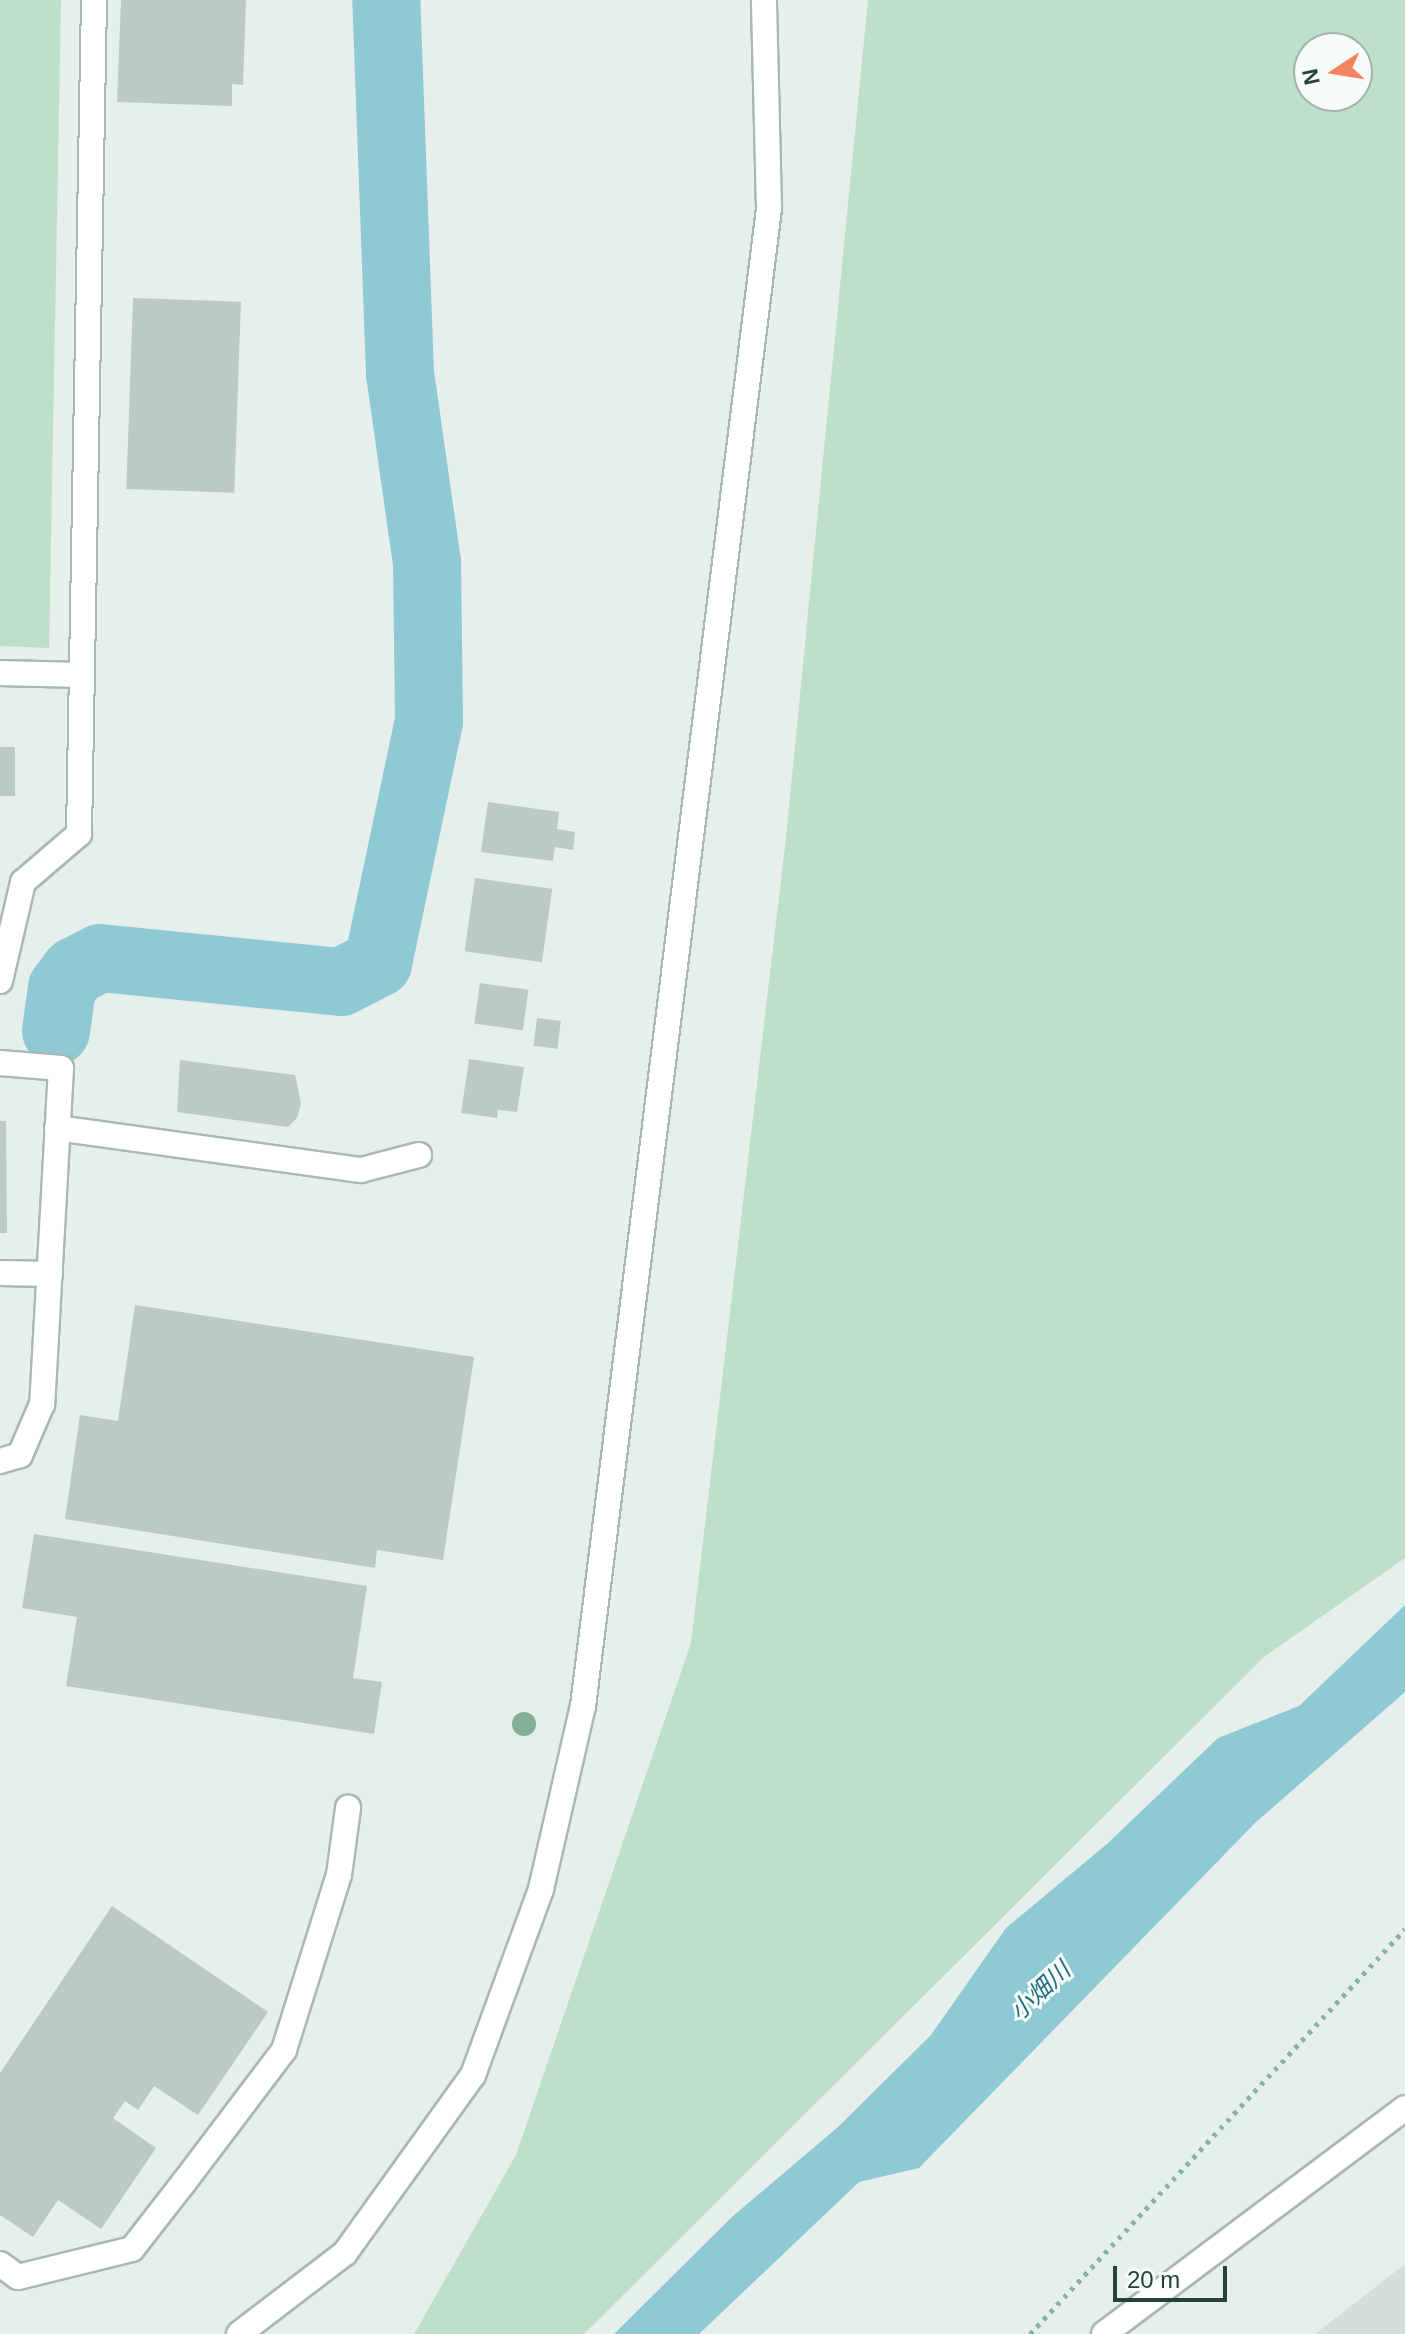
<!DOCTYPE html>
<html>
<head>
<meta charset="utf-8">
<style>
  body { margin:0 }
  #map { position:relative; width:1405px; height:2334px; overflow:hidden; background:#e6efeb; font-family:Helvetica,"Noto Sans JP",sans-serif }
  div>[style] { position:absolute }
  [style*='--x'] { left:calc(var(--x)*1px); top:calc(var(--y)*1px); width:calc(var(--w)*1px); rotate:calc(var(--a)*1deg) }
  .built>* { inset:0; background:#d4dfda }
  .green>* { inset:0; background:#bfe0c8 }
  .water>* { inset:0; background:#8ec9d4 }
  .river>* { height:68px; margin:-34px; padding:0 34px; transform-origin:34px; border-radius:34px; background:#8ec9d4 }
  .building>* { inset:0; background:#bbcac4; transform-origin:0 0 }
  .path>* { height:5px; margin-top:-2.5px; transform-origin:0; background:repeating-linear-gradient(90deg,#86b3a5 0 4px,transparent 0 10px) }
  .roads { filter:drop-shadow(2px 0 #a8b8b2) drop-shadow(-2px 0 #a8b8b2) drop-shadow(0 2px #a8b8b2) drop-shadow(0 -2px #a8b8b2) }
  .minor>* { height:24px; margin:-12px; padding:0 12px; transform-origin:12px; border-radius:12px; background:#fff }
  .trees>* { width:24px; height:24px; margin:-12px; border-radius:50%; background:#80af93 }
  span { translate:-50% -50%; white-space:nowrap; text-align:center; line-height:1.15; -webkit-text-stroke:6px #f7fbf9; paint-order:stroke }
  .water-label { font-size:24px; color:#1c6f80; font-style:italic }
  .north { position:absolute; left:1293px; top:32px; width:80px; height:80px; box-sizing:border-box; background:#f7fbf9; border:2px solid #a3b1ad; border-radius:50%; rotate:258deg; font-size:22px; font-weight:700; line-height:32px; text-align:center; color:#24423a }
  .north::after { content:''; display:block; margin:auto; width:28px; height:36px; background:#f4845f; clip-path:polygon(50% 0,100% 100%,50% 72%,0 100%) }
  .scale { position:absolute; left:1113px; top:2266px; width:114px; height:36px; box-sizing:border-box; border:4px solid #24423a; border-top:0; padding-left:10px; font-size:24px; line-height:28px; white-space:nowrap; color:#24423a; -webkit-text-stroke:6px #f7fbf9; paint-order:stroke }
</style>
</head>
<body>
<div id="map">
  <div class="built">
    <div style="clip-path:polygon(1405px 2264px,1405px 2334px,1315px 2334px)"></div>
  </div>
  <div class="green">
    <div style="clip-path:polygon(0 0,61px 0,49px 648px,0 646px)"></div>
    <div style="clip-path:polygon(evenodd,868px 0,1405px 0,1405px 1558px,1264px 1657px,584px 2334px,414px 2334px,516px 2155px,691px 1643px,786px 838px,868px 0,1357px 48px,1357px 96px,1309px 96px,1309px 48px,1357px 48px)"></div>
  </div>
  <div class="water">
    <div style="clip-path:polygon(1405px 1605px,1405px 1692px,1255px 1823px,919px 2168px,859px 2182px,699px 2334px,614px 2334px,733px 2216px,838px 2127px,931px 2035px,1006px 1928px,1107px 1844px,1218px 1738px,1299px 1706px)"></div>
  </div>
  <div class="river">
    <div style="--x:56;--y:1031;--w:43;--a:-82.1"></div>
    <div style="--x:62;--y:988;--w:21;--a:-53"></div>
    <div style="--x:75;--y:971;--w:28;--a:-27"></div>
    <div style="--x:100;--y:958;--w:242;--a:5.7"></div>
    <div style="--x:341;--y:982;--w:42;--a:-27.2"></div>
    <div style="--x:378;--y:963;--w:246;--a:-78.1"></div>
    <div style="--x:429;--y:722;--w:159;--a:-90.7"></div>
    <div style="--x:427;--y:563;--w:191;--a:-98.1"></div>
    <div style="--x:400;--y:374;--w:374;--a:-92.1"></div>
  </div>
  <div class="building">
    <div style="clip-path:polygon(121px 0,246px 0,243px 85px,232px 84px,232px 106px,117px 102px)"></div>
    <div style="left:133px;top:298px;width:108px;height:191px;rotate:2deg"></div>
    <div style="left:0;top:747px;width:15px;height:49px"></div>
    <div style="clip-path:polygon(488px 802px,559px 812px,557px 829px,575px 832px,573px 850px,555px 847px,553px 861px,481px 852px)"></div>
    <div style="left:475px;top:878px;width:78px;height:74px;rotate:8deg"></div>
    <div style="left:480px;top:983px;width:49px;height:41px;rotate:8deg"></div>
    <div style="left:537px;top:1018px;width:24px;height:28px;rotate:7deg"></div>
    <div style="clip-path:polygon(469px 1059px,524px 1067px,517px 1112px,498px 1110px,497px 1118px,461px 1113px)"></div>
    <div style="clip-path:polygon(180px 1060px,295px 1075px,301px 1103px,297px 1118px,288px 1127px,177px 1112px)"></div>
    <div style="clip-path:polygon(0 1121px,6px 1121px,7px 1233px,0 1233px)"></div>
    <div style="clip-path:polygon(135px 1305px,474px 1357px,443px 1560px,377px 1550px,375px 1568px,65px 1519px,80px 1415px,118px 1421px)"></div>
    <div style="clip-path:polygon(34px 1534px,367px 1586px,353px 1678px,382px 1682px,374px 1734px,66px 1686px,77px 1617px,22px 1608px)"></div>
    <div style="clip-path:polygon(112px 1906px,268px 2012px,198px 2115px,154px 2086px,138px 2110px,125px 2101px,113px 2118px,156px 2148px,101px 2229px,58px 2200px,33px 2237px,0 2215px,0 2073px)"></div>
  </div>
  <div class="path">
    <div style="--x:1030;--y:2334;--w:552;--a:-47.2"></div>
  </div>
  <div class="roads">
    <div class="minor">
      <div style="--x:0;--y:673;--w:82;--a:1.4"></div>
      <div style="--x:0;--y:981;--w:102;--a:-76.9"></div>
      <div style="--x:23;--y:882;--w:74;--a:-40.6"></div>
      <div style="--x:79;--y:834;--w:834;--a:-88.97"></div>
      <div style="--x:0;--y:1063;--w:61;--a:4.7"></div>
      <div style="--x:61;--y:1068;--w:337;--a:93.2"></div>
      <div style="--x:42;--y:1404;--w:56;--a:113.3"></div>
      <div style="--x:20;--y:1455;--w:21;--a:163"></div>
      <div style="--x:57;--y:1128;--w:307;--a:7.9"></div>
      <div style="--x:361;--y:1170;--w:60;--a:-14.5"></div>
      <div style="--x:0;--y:1273;--w:50;--a:1.1"></div>
      <div style="--x:0;--y:2264;--w:22;--a:36"></div>
      <div style="--x:18;--y:2277;--w:117;--a:-13.8"></div>
      <div style="--x:132;--y:2249;--w:86;--a:-52.1"></div>
      <div style="--x:185;--y:2181;--w:164;--a:-52.9"></div>
      <div style="--x:284;--y:2050;--w:183;--a:-72.6"></div>
      <div style="--x:339;--y:1875;--w:68;--a:-82.3"></div>
      <div style="--x:239;--y:2334;--w:133;--a:-37.4"></div>
      <div style="--x:345;--y:2253;--w:219;--a:-54.3"></div>
      <div style="--x:473;--y:2075;--w:198;--a:-69.9"></div>
      <div style="--x:541;--y:1889;--w:188;--a:-77.1"></div>
      <div style="--x:583;--y:1706;--w:1510;--a:-82.92"></div>
      <div style="--x:769;--y:208;--w:208;--a:-91.4"></div>
      <div style="--x:1104;--y:2334;--w:376;--a:-36.9"></div>
    </div>
  </div>
  <div class="trees">
    <div style="left:524px;top:1724px"></div>
  </div>
  <div class="water-label">
    <span style="left:1040px;top:1991px;rotate:-43deg">小畑川</span>
  </div>
  <div class="north">N</div>
  <div class="scale">20 m</div>
</div>
</body>
</html>
